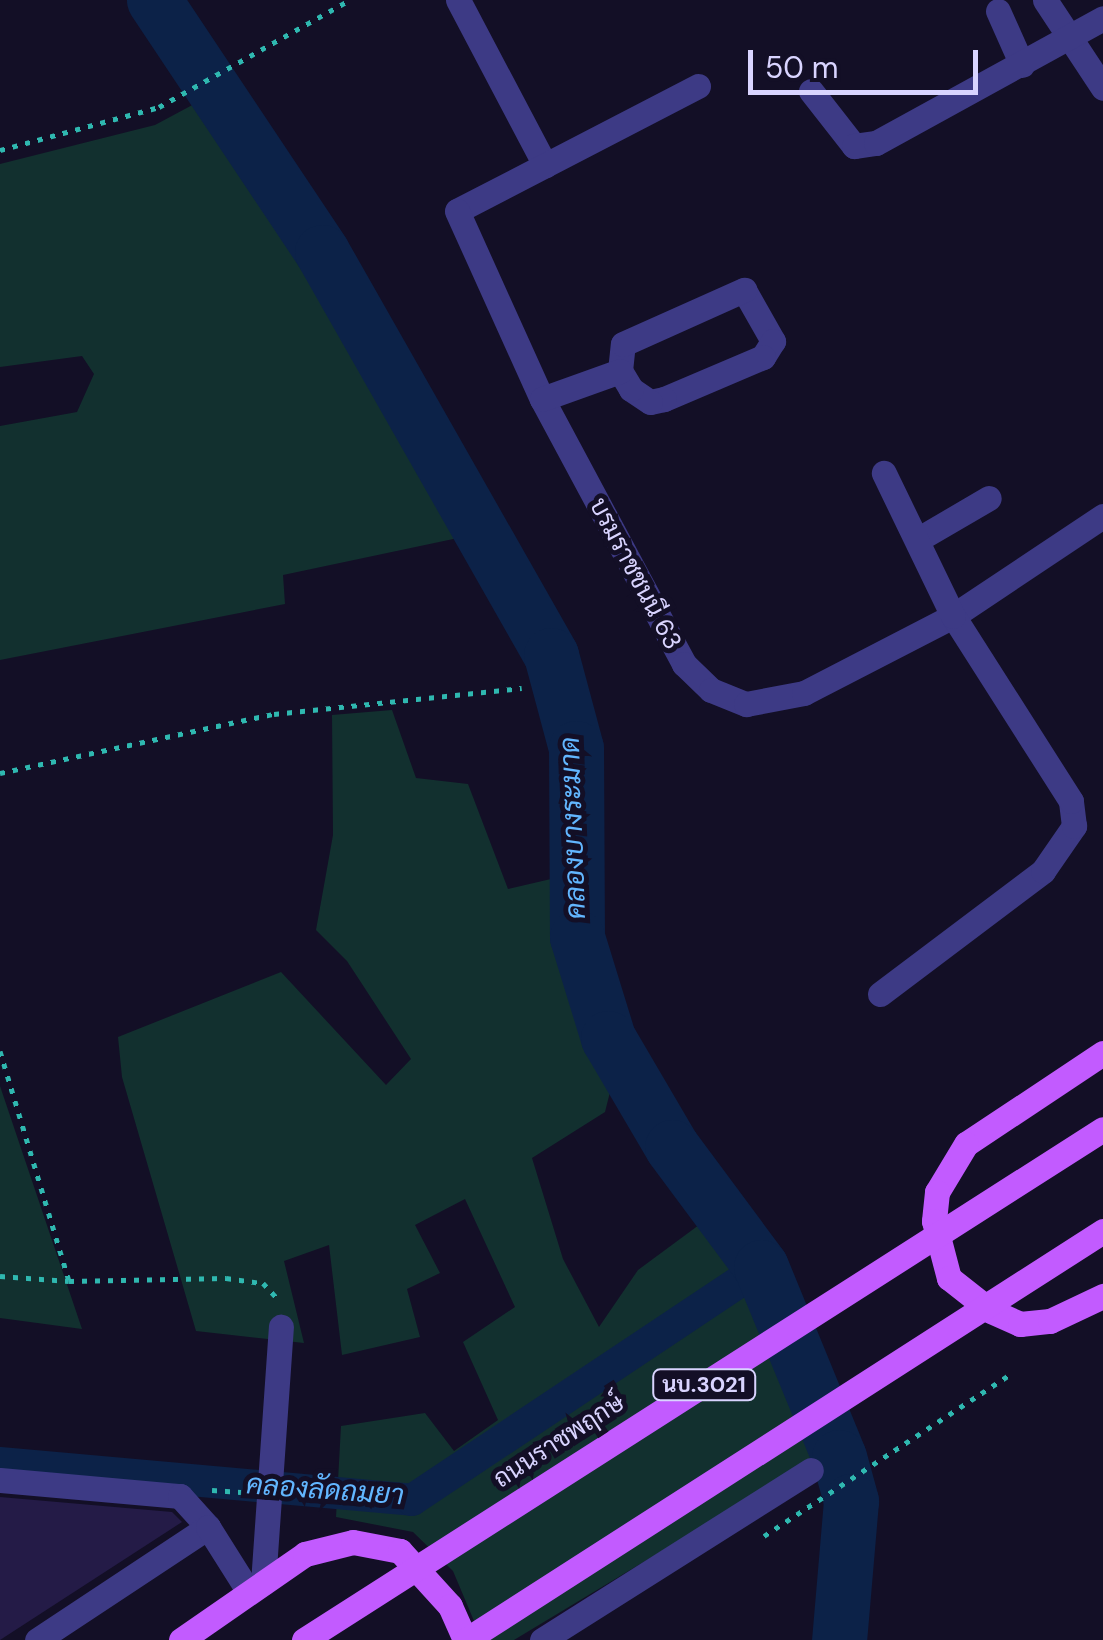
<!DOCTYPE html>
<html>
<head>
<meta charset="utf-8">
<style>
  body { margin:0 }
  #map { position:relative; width:1103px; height:1640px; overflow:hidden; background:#130f26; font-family:"DM Sans",Sarabun,sans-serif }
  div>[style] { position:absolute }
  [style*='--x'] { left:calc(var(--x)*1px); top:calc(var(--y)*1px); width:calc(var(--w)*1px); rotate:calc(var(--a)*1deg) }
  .green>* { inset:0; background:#12302f }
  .canal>* { height:32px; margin:-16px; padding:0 16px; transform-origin:16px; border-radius:16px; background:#0c2248 }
  .river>* { height:55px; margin:-27.5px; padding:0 27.5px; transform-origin:27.5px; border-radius:27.5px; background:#0c2248 }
  .building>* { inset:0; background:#241b47 }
  .path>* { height:5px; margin-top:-2.5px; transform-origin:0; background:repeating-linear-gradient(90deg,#2fb8b0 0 5px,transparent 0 13px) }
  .minor>* { height:25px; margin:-12.5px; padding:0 12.5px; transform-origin:12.5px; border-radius:12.5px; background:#3d3a85 }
  .major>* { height:25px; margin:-12.5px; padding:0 12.5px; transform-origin:12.5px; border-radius:12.5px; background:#c25bff }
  span { translate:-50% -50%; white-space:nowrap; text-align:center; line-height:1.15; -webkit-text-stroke:10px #130f26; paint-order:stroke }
  .shield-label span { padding:2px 8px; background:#130f26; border:2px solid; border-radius:8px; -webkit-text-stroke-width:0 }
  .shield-label { font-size:22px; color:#d9d4ff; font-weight:700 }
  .street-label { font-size:25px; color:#d9d4ff }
  .water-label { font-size:28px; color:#62b6ff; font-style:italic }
  .scale { position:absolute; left:748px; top:50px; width:230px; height:45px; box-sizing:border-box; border:5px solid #d9d4ff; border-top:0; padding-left:12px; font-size:30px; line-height:35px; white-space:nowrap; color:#d9d4ff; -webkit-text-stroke:8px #130f26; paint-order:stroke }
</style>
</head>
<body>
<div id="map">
  <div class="green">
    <div style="clip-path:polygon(226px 87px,468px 484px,441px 499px,458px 538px,283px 575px,285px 604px,0 660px,0 426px,77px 412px,94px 374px,82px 356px,0 367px,0 164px,155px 125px)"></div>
    <div style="clip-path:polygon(392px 710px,416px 778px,468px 784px,508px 889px,551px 879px,614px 1076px,605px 1112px,532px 1158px,563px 1259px,599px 1327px,638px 1270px,703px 1222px,737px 1262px,826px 1452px,514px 1640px,482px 1640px,453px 1571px,413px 1532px,336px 1517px,341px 1426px,425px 1413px,454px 1451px,498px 1420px,463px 1342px,515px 1307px,465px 1199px,415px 1225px,440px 1273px,407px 1289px,420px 1337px,342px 1355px,329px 1245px,284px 1261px,304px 1343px,196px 1331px,122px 1077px,118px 1037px,281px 972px,386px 1085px,411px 1059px,347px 961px,316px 930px,333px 835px,332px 715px)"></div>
    <div style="clip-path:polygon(0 1086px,82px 1329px,0 1318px)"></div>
  </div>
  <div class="canal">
    <div style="--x:0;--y:1463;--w:414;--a:5.1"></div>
    <div style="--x:412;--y:1500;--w:420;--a:-33.7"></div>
  </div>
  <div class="river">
    <div style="--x:154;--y:0;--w:303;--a:56.3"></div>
    <div style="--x:322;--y:252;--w:464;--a:60.4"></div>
    <div style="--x:551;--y:655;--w:96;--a:75"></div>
    <div style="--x:576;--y:748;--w:189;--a:89.7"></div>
    <div style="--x:577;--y:937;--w:106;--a:72.9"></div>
    <div style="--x:608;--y:1038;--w:126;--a:59.6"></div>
    <div style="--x:672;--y:1147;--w:149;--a:53.4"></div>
    <div style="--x:761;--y:1267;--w:205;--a:67.7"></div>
    <div style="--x:839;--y:1457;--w:46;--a:74.7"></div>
    <div style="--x:851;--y:1501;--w:140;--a:94.9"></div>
  </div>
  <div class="building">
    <div style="clip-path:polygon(0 1497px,172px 1512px,182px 1522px,0 1640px)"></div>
  </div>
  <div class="path">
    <div style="--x:0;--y:150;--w:165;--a:-15.1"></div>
    <div style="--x:159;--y:107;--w:219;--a:-29.3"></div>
    <div style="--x:0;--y:773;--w:280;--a:-12.2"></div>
    <div style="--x:274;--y:714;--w:249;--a:-6"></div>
    <div style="--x:0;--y:1051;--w:240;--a:73.3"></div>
    <div style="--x:69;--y:1281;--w:157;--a:-1.1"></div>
    <div style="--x:226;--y:1278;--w:37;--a:8"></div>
    <div style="--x:263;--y:1283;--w:22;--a:47"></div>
    <div style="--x:0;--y:1276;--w:69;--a:4.1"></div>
    <div style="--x:212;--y:1490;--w:29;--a:4"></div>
    <div style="--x:764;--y:1536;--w:295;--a:-33.3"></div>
  </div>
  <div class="minor">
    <div style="--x:458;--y:0;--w:187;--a:62.2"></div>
    <div style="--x:1045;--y:0;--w:105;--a:56.6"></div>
    <div style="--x:998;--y:11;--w:59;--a:66"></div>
    <div style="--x:698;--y:86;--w:271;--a:152.6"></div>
    <div style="--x:457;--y:211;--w:206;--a:65.7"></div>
    <div style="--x:542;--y:399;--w:301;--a:61.8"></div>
    <div style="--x:684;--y:664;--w:37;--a:44"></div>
    <div style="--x:711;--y:690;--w:38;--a:22"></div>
    <div style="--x:746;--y:704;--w:59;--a:-10.7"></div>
    <div style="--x:804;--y:693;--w:168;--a:-27.3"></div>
    <div style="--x:953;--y:616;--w:180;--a:-33.7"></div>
    <div style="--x:811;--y:91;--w:70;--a:52"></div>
    <div style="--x:854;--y:146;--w:22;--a:-8"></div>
    <div style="--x:876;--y:143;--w:259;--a:-28.8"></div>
    <div style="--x:744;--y:290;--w:59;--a:60.4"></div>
    <div style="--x:773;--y:341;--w:19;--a:122"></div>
    <div style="--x:763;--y:357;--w:108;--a:157"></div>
    <div style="--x:664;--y:399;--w:14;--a:168"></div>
    <div style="--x:650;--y:402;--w:23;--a:-146"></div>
    <div style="--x:631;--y:389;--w:21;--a:-121"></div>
    <div style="--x:620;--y:371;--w:27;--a:-84"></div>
    <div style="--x:623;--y:344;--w:133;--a:-24.1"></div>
    <div style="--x:542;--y:399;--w:83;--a:-19.7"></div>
    <div style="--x:917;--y:540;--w:83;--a:-30.3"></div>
    <div style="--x:880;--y:994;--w:204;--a:-37"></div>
    <div style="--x:1043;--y:871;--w:55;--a:-55.4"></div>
    <div style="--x:1074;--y:826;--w:25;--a:-97"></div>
    <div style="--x:1071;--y:801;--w:219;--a:-122.5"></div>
    <div style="--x:953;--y:616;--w:159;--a:-115.8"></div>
    <div style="--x:0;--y:1480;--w:181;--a:5.1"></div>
    <div style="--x:180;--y:1496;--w:42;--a:47.9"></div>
    <div style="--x:208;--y:1527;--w:205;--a:146.5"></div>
    <div style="--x:208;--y:1527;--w:77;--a:57.8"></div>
    <div style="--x:263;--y:1583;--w:257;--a:-86"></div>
    <div style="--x:542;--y:1640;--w:318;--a:-32.3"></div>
  </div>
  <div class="major">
    <div style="--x:1103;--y:1053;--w:164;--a:146.4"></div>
    <div style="--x:966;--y:1144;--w:56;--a:121.1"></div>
    <div style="--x:937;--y:1192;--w:29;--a:96"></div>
    <div style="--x:934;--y:1221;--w:59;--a:75.3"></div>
    <div style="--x:949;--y:1278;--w:53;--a:38.2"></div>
    <div style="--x:991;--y:1311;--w:32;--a:24"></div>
    <div style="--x:1020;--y:1324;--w:30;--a:-6"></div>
    <div style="--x:1050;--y:1321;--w:59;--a:-25.3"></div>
    <div style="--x:181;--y:1640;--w:151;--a:-34.7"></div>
    <div style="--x:305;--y:1554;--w:49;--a:-14"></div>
    <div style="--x:353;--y:1542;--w:48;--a:10.8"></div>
    <div style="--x:400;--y:1551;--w:74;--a:47.7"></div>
    <div style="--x:450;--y:1606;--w:37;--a:66"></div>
    <div style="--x:304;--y:1640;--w:948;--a:-32.6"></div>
    <div style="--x:466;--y:1640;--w:757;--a:-32.7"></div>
  </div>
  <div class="shield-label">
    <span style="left:704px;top:1385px">นบ.3021</span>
  </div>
  <div class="street-label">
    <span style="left:635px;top:574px;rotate:62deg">บรมราชชนนี 63</span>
    <span style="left:559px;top:1441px;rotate:-33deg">ถนนราชพฤกษ์</span>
  </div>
  <div class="water-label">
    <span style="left:573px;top:828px;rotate:-92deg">คลองบางระมาด</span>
    <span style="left:325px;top:1490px;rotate:4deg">คลองลัดถมยา</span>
  </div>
  <div class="scale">50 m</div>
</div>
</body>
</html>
